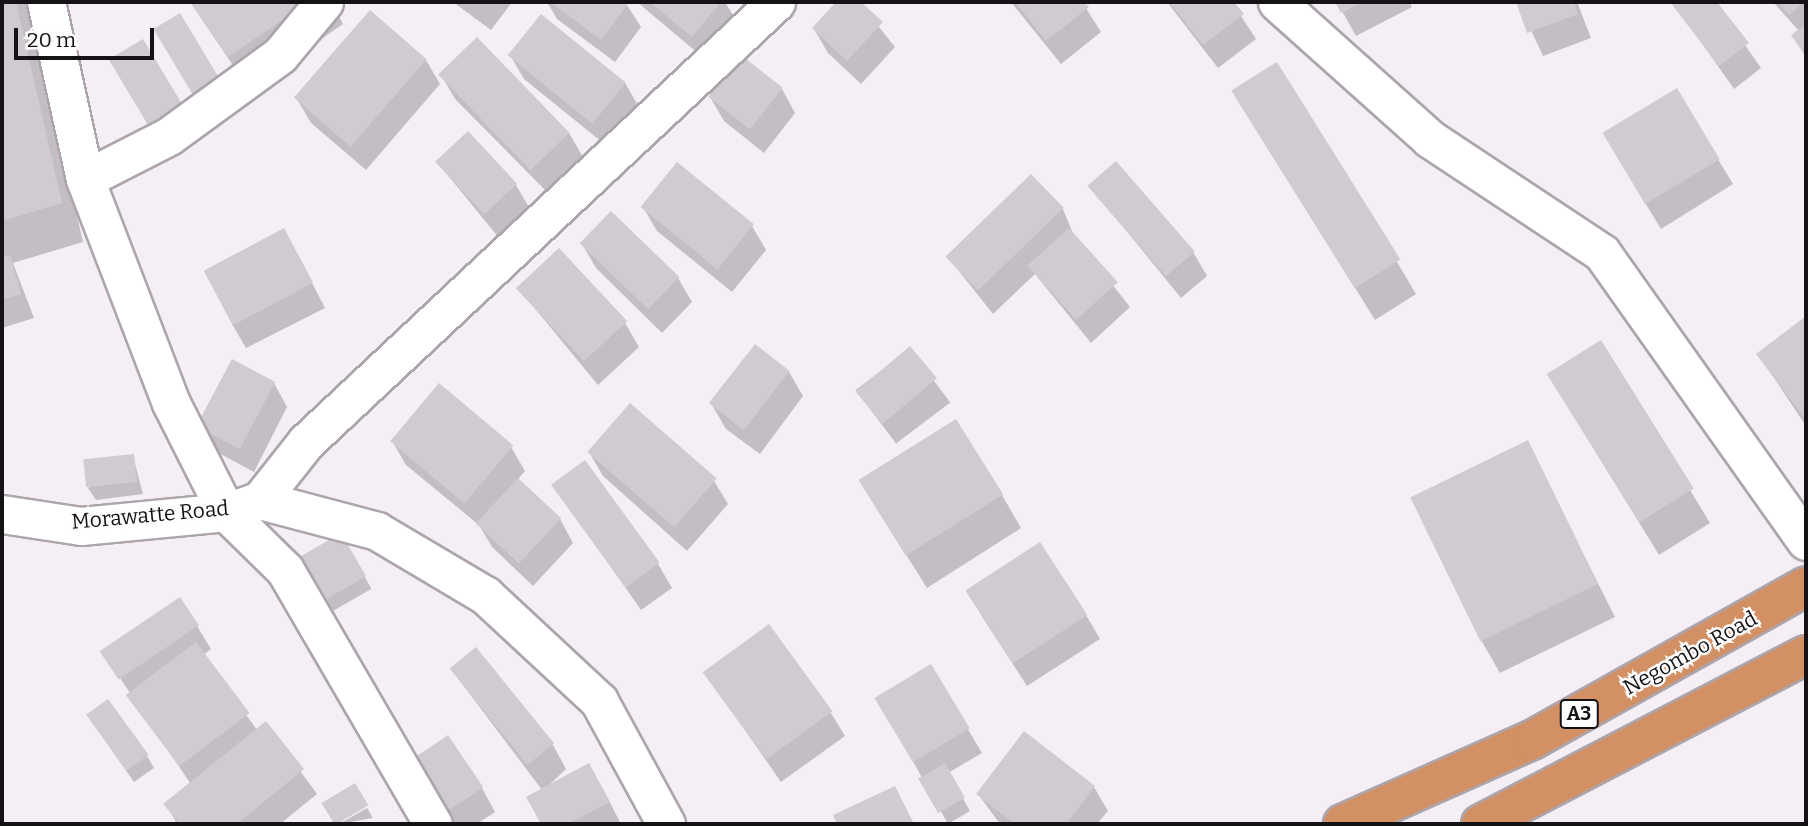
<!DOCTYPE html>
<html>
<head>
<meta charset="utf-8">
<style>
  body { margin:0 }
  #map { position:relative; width:1808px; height:826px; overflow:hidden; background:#f5eef5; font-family:Bitter,serif }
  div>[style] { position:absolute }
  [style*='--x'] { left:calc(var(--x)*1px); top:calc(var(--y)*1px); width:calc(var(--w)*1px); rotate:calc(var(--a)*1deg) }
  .shadow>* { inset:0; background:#0003; transform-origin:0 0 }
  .building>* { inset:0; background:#d1cbd1; transform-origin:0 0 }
  .roads { filter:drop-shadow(2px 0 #aca5ac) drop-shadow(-2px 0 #aca5ac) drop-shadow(0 2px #aca5ac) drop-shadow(0 -2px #aca5ac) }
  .minor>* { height:37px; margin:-18.5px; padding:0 18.5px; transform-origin:18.5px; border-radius:18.5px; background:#fff }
  .trunk>* { height:38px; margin:-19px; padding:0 19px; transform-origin:19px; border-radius:19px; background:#d29064 }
  span { translate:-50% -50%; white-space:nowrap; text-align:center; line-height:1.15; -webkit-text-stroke:5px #fefdfe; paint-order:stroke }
  .shield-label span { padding:2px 5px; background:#fefdfe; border:2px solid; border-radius:5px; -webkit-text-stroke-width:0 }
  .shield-label { font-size:19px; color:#141214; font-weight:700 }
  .street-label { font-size:21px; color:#141214 }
  .frame { position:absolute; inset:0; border:4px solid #141214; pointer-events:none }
  .scale { position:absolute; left:14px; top:28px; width:140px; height:32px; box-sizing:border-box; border:4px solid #141214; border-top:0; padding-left:9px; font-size:21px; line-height:24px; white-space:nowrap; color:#141214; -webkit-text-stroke:5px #fefdfe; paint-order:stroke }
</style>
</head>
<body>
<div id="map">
  <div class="shadow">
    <div style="clip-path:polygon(2px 2px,29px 2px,83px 242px,13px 263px,34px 318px,2px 328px)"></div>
    <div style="clip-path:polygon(190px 2px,331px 2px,343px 24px,249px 89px)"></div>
    <div style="clip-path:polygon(453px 2px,512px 2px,491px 30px)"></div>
    <div style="clip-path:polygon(547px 2px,625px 2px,641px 27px,615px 62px,557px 19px)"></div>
    <div style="clip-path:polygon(637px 2px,725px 2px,737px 22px,706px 60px)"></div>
    <div style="clip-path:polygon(838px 2px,859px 2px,895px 47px,861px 84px,828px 53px,814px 29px)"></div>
    <div style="clip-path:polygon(1011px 2px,1082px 2px,1101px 32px,1061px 64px)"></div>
    <div style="clip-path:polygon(1167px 2px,1232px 2px,1256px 39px,1218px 68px)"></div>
    <div style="clip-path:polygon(1337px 2px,1409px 2px,1412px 7px,1356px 36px)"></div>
    <div style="clip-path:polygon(1518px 2px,1577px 2px,1591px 38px,1543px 56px)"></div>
    <div style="clip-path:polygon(1673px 2px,1715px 2px,1761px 68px,1734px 89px)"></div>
    <div style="clip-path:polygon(1773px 2px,1806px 2px,1806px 57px,1793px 35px,1799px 31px)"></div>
    <div style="clip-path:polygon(541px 16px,625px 83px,639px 107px,608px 147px,524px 79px,510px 55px)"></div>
    <div style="clip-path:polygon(477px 40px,569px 133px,583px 157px,547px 192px,455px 99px,441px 75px)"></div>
    <div style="clip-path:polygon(426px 60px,440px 84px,366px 170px,311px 123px,297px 99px)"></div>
    <div style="clip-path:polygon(782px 89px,795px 113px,764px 153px,724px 121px,710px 97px)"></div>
    <div style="clip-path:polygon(1676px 90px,1733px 184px,1661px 229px,1618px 158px)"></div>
    <div style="clip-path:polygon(1253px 123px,1397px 262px,1416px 294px,1375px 320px)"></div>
    <div style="clip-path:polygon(437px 162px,516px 185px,530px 209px,499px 238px)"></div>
    <div style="clip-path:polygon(1031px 176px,1063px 209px,1074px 236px,1130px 307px,1091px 343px,1035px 274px,993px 314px,947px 256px)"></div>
    <div style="clip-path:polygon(1090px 186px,1193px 252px,1207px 276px,1181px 298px)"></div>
    <div style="clip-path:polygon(643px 207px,752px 226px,766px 250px,732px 292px,657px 231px)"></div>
    <div style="clip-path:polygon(611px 214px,678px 278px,692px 302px,662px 333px,596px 268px,582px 244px)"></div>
    <div style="clip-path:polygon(297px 254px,325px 308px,246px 348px,232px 324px)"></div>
    <div style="clip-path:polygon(518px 288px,625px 323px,639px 347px,598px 385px)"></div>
    <div style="clip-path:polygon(1806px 318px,1806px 426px,1758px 354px)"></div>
    <div style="clip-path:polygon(1601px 343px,1710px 523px,1659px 555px,1568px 407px)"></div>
    <div style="left:910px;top:349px;width:67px;height:68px;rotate:53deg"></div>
    <div style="clip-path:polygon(789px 372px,803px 396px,760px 454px,726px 429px,712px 405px)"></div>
    <div style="clip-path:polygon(274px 383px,287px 407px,254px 472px,213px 450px,199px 426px)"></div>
    <div style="clip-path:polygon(392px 441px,511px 447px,525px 471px,518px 479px,560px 519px,573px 543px,533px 586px,492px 547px,479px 525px,406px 465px)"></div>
    <div style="clip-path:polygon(1527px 442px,1615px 617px,1500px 673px,1481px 640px)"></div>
    <div style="clip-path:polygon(589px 452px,714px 481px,728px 504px,687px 551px,603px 476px)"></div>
    <div style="clip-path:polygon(133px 456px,143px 494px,96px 500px,88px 488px)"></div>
    <div style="clip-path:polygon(553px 484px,658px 564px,672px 588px,641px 610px)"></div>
    <div style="clip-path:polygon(1002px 495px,1021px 528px,927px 588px,880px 513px)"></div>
    <div style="left:341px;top:536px;width:61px;height:44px;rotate:60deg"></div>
    <div style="clip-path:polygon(981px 615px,1086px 615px,1100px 639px,1027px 686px)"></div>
    <div style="clip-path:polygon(197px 626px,211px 649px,203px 655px,257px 730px,265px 723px,317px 794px,280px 824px,177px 824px,166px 804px,190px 783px,102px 651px)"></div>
    <div style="clip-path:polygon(931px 667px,982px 753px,948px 773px,970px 811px,948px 824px,878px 699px)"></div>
    <div style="clip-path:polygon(451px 669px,553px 745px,566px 769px,546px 788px,603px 789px,621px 824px,543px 824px,528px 797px,542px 790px)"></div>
    <div style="clip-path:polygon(705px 673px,831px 713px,845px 736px,781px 782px)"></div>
    <div style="clip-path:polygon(88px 716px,147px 756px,154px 768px,134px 782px)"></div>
    <div style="clip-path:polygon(427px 784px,482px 788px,495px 812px,477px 824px,454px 824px)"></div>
    <div style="clip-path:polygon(1094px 787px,1108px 811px,1097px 824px,1000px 824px,978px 794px)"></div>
    <div style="clip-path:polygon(367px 808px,373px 818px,339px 824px)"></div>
  </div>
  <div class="building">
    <div style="clip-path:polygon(2px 2px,16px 2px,62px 203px,2px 221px)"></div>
    <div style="clip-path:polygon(190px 2px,309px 2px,228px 57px)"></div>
    <div style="clip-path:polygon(550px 2px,629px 2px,601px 40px)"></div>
    <div style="clip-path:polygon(650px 2px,721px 2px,692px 37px)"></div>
    <div style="clip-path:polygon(836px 2px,861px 2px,883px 22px,847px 61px,812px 28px)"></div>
    <div style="clip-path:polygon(1015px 2px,1084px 2px,1089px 7px,1046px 41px)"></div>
    <div style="clip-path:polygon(1169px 2px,1234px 2px,1244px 14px,1203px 45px)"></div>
    <div style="clip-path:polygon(1335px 2px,1363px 2px,1341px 13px)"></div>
    <div style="clip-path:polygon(1516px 2px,1574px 2px,1578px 14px,1527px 33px)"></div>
    <div style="clip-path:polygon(1670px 2px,1717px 2px,1749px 43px,1719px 66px)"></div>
    <div style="clip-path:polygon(1778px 2px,1804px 2px,1789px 15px)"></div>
    <div style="left:370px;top:10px;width:75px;height:116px;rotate:41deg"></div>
    <div style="left:180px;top:13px;width:78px;height:31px;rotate:59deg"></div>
    <div style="left:541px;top:14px;width:109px;height:53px;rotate:39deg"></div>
    <div style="clip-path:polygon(1806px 24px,1806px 57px,1791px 35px)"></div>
    <div style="left:477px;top:37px;width:133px;height:54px;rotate:46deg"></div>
    <div style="left:143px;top:39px;width:82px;height:40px;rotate:59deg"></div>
    <div style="left:741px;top:55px;width:53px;height:53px;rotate:38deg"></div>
    <div style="left:1277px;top:62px;width:233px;height:54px;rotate:58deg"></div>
    <div style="left:1677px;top:88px;width:83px;height:87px;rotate:59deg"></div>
    <div style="left:468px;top:131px;width:72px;height:45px;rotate:47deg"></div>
    <div style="left:1116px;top:161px;width:120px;height:38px;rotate:49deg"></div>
    <div style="left:677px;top:162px;width:99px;height:58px;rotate:39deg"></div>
    <div style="left:1031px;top:174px;width:47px;height:119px;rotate:46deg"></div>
    <div style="left:611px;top:211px;width:95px;height:45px;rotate:44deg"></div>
    <div style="left:284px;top:228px;width:62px;height:91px;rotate:62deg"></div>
    <div style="left:1069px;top:228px;width:73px;height:56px;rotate:48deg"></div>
    <div style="left:559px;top:248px;width:100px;height:59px;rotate:47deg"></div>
    <div style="clip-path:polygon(10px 255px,21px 294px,2px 300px,2px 257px)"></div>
    <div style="clip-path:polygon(1806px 316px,1806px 420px,1756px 354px)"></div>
    <div style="left:1601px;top:340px;width:175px;height:64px;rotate:58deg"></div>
    <div style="left:755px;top:344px;width:44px;height:75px;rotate:38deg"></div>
    <div style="left:910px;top:346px;width:42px;height:71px;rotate:50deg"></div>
    <div style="left:232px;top:359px;width:49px;height:76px;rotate:28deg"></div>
    <div style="left:439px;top:383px;width:97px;height:76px;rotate:40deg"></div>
    <div style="left:630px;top:403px;width:115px;height:65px;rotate:41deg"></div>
    <div style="left:956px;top:419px;width:89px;height:115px;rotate:58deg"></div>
    <div style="left:1528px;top:440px;width:160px;height:131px;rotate:64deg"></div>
    <div style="left:134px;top:454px;width:28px;height:51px;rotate:84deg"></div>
    <div style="left:585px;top:460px;width:127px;height:42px;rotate:54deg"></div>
    <div style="left:518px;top:478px;width:59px;height:62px;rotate:43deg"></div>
    <div style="left:341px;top:533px;width:50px;height:47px;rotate:60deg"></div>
    <div style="left:1040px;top:542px;width:87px;height:89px;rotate:57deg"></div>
    <div style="left:180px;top:597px;width:34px;height:97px;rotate:56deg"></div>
    <div style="left:769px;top:624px;width:108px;height:82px;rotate:54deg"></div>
    <div style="left:196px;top:642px;width:89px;height:88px;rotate:53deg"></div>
    <div style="left:476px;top:647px;width:124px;height:34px;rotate:51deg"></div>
    <div style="left:931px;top:664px;width:75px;height:66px;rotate:59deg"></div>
    <div style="left:108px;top:699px;width:69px;height:27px;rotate:54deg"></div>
    <div style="clip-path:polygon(266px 721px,304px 769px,237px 824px,180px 824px,163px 804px)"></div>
    <div style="clip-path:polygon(1024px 731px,1095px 786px,1066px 824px,1015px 824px,976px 794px)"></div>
    <div style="left:448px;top:735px;width:63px;height:45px;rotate:56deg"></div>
    <div style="clip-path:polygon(589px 763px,610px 802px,568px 824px,541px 824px,526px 797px)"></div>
    <div style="left:945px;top:763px;width:40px;height:31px;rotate:60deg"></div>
    <div style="left:355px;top:783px;width:26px;height:39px;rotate:59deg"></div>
    <div style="clip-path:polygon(895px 786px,914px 824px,837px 824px,833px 815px)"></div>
  </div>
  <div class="roads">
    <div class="minor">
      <div style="--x:46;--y:2;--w:181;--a:77.6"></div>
      <div style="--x:85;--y:179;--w:240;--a:69"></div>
      <div style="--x:171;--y:403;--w:122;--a:63.2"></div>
      <div style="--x:226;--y:512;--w:83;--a:44.5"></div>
      <div style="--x:285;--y:570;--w:294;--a:59.8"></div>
      <div style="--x:1277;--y:2;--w:205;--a:41.8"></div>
      <div style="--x:1430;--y:139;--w:206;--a:33.5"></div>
      <div style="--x:1602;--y:253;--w:353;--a:54.7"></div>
      <div style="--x:85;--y:179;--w:94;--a:-27.1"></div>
      <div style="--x:169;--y:136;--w:137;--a:-36.1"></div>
      <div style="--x:280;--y:55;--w:69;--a:-50.3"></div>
      <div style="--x:260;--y:500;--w:74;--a:-51.6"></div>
      <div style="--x:306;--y:442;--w:644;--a:-43.11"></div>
      <div style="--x:2;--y:514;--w:80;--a:8.6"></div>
      <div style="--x:81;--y:526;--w:146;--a:-5.5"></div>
      <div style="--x:226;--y:512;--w:36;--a:-19"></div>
      <div style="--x:260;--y:500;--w:121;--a:14.8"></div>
      <div style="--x:377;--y:531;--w:126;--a:30.7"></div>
      <div style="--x:485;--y:595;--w:156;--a:42.9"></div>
      <div style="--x:599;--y:701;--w:140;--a:61.4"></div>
    </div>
    <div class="trunk">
      <div style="--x:1343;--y:824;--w:207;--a:-24"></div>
      <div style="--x:1532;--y:740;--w:314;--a:-29.3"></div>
      <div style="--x:1481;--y:824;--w:366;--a:-27.5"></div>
    </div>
  </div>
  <div class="shield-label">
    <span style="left:1579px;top:714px">A3</span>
  </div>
  <div class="street-label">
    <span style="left:150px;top:515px;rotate:-5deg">Morawatte Road</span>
    <span style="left:1690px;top:653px;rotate:-29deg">Negombo Road</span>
  </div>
  <div class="frame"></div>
  <div class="scale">20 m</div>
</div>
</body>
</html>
